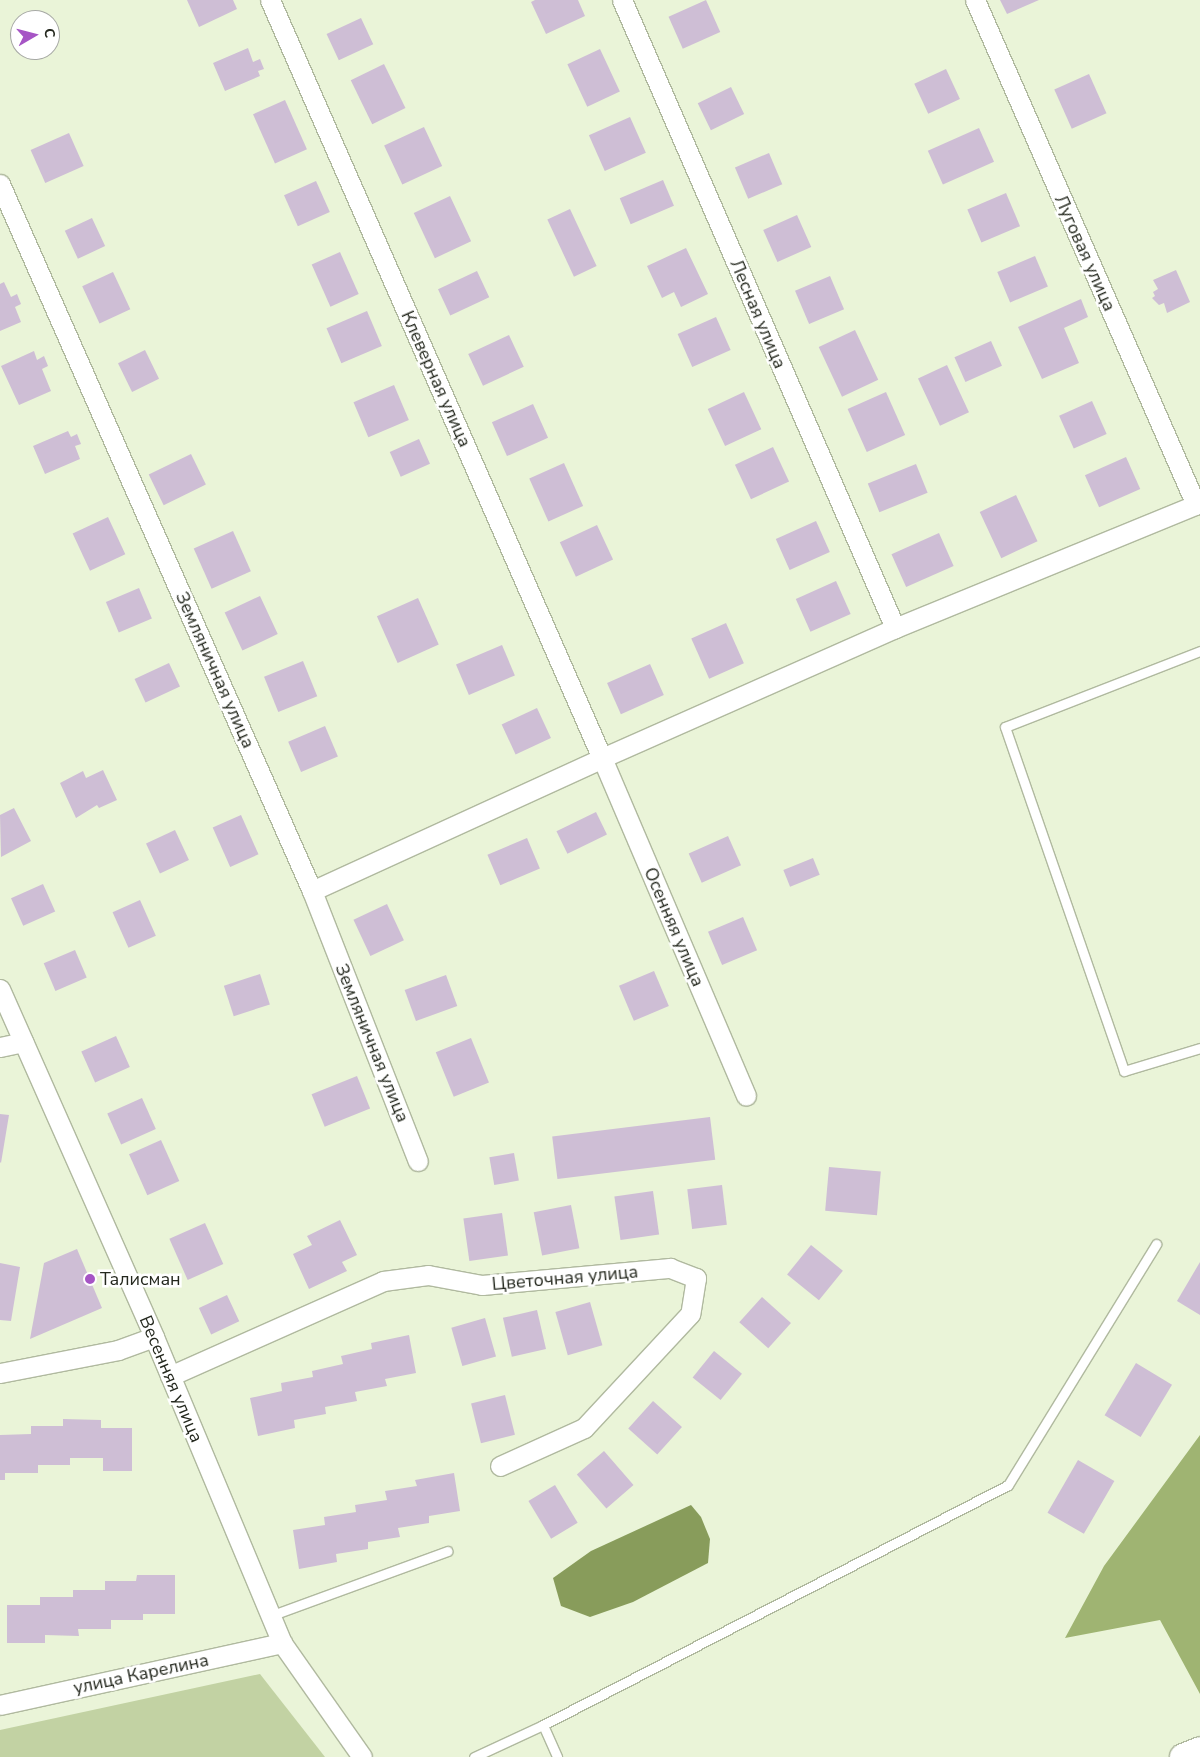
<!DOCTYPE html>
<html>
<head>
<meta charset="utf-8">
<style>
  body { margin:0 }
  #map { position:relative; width:1200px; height:1757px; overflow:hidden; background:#eaf4d8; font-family:"Nunito Sans",sans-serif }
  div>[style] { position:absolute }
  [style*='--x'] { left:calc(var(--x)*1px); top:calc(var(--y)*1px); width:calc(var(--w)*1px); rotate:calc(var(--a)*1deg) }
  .green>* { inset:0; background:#c2d2a3 }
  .forest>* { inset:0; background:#9fb472 }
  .water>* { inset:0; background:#889c5b }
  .building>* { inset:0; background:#cebed5; transform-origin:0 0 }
  .roads { filter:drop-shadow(1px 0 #b0b99f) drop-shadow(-1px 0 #b0b99f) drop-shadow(0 1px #b0b99f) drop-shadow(0 -1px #b0b99f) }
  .lane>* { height:9px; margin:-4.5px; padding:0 4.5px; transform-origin:4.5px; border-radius:4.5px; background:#fff }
  .street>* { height:19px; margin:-9.5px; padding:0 9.5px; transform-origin:9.5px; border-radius:9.5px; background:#fff }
  .secondary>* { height:26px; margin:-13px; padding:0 13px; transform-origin:13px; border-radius:13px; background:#fff }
  .dots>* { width:14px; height:14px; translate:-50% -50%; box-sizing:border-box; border:2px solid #fff; border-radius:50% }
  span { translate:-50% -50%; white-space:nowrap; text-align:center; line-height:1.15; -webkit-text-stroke:5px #fff; paint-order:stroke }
  .street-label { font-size:18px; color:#24281e }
  .poi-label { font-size:18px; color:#24281e }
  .left { translate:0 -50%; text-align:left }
  .north { position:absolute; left:10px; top:10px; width:50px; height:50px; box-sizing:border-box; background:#fff; border:1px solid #a7a9a5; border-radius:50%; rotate:82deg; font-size:14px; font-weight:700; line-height:20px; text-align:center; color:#24281e }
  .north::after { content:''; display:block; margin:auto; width:18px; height:22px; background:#a655c5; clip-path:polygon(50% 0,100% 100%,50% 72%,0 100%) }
</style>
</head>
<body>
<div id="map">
  <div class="green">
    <div style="clip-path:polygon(260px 1674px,325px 1757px,0 1757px,0 1730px)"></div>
  </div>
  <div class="forest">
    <div style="clip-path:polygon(1200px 1435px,1200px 1694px,1160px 1620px,1065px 1638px,1104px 1566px)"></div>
  </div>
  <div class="water">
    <div style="clip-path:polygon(691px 1505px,701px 1517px,710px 1539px,708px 1563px,633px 1602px,590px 1617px,561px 1606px,553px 1578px,591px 1551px)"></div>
  </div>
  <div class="building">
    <div style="clip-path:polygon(187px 0,233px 0,237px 9px,199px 27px)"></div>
    <div style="clip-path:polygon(535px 0,578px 0,585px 16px,546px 34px,531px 2px)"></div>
    <div style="left:706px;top:0;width:35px;height:41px;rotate:66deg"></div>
    <div style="clip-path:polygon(1000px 0,1039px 0,1007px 14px)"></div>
    <div style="left:361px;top:18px;width:29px;height:38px;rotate:65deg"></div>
    <div style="clip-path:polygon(248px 48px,253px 62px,260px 59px,264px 69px,258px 71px,260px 76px,225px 91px,213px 63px)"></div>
    <div style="left:600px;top:49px;width:47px;height:36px;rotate:65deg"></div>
    <div style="left:384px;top:64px;width:49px;height:37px;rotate:64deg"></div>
    <div style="left:946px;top:69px;width:33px;height:35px;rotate:65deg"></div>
    <div style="left:1089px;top:74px;width:43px;height:38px;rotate:66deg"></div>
    <div style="left:731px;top:87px;width:30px;height:37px;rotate:64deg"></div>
    <div style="left:285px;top:100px;width:54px;height:35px;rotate:66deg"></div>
    <div style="left:630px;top:117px;width:39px;height:45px;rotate:66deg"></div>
    <div style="left:424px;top:127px;width:43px;height:44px;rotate:65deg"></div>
    <div style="left:979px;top:128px;width:37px;height:56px;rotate:66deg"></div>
    <div style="left:69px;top:133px;width:36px;height:42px;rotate:66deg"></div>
    <div style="left:769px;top:153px;width:34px;height:37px;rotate:67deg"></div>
    <div style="left:663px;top:180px;width:28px;height:47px;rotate:67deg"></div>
    <div style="left:316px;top:181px;width:34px;height:35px;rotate:66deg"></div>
    <div style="left:1006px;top:193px;width:36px;height:42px;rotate:67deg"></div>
    <div style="left:450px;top:196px;width:50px;height:40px;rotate:65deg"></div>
    <div style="left:570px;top:209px;width:63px;height:25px;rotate:65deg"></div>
    <div style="left:797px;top:215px;width:35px;height:37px;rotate:66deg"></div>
    <div style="left:92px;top:218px;width:31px;height:30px;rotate:65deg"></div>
    <div style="clip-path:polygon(686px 248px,708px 294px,681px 307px,674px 292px,662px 298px,647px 266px)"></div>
    <div style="left:340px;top:252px;width:46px;height:31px;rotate:66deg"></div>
    <div style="left:1035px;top:256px;width:33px;height:41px;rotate:67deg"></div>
    <div style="clip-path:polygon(1176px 270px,1190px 302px,1167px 313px,1164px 303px,1159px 305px,1152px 298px,1155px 296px,1153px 292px,1158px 289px,1153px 280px)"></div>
    <div style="left:477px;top:271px;width:29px;height:43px;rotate:65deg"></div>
    <div style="left:113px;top:272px;width:41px;height:34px;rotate:65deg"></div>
    <div style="left:830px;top:276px;width:36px;height:38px;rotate:67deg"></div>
    <div style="clip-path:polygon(4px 282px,11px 297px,17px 294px,21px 304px,15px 307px,21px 322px,0 331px,0 284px)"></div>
    <div style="clip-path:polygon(1081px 299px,1088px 317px,1064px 328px,1079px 363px,1042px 379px,1018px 327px)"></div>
    <div style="left:367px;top:311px;width:38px;height:44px;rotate:67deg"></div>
    <div style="left:716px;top:317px;width:36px;height:42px;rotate:66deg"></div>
    <div style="left:855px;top:330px;width:55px;height:40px;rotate:65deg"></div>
    <div style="left:509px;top:335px;width:35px;height:45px;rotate:65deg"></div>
    <div style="left:991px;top:341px;width:27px;height:40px;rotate:66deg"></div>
    <div style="left:145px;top:350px;width:32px;height:30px;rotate:64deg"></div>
    <div style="clip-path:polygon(34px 351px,37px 360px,44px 356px,48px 366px,42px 369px,51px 391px,19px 405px,1px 366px)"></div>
    <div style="left:947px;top:365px;width:52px;height:32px;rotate:65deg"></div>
    <div style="left:394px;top:385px;width:38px;height:44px;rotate:67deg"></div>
    <div style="left:744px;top:392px;width:41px;height:40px;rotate:65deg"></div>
    <div style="left:886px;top:392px;width:47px;height:42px;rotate:66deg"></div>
    <div style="left:1092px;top:401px;width:36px;height:36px;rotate:66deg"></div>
    <div style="left:533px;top:404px;width:37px;height:45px;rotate:66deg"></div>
    <div style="clip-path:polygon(68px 431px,71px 437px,77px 434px,81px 444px,75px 446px,80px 459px,45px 474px,33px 446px)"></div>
    <div style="left:419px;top:439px;width:27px;height:32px;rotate:66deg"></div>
    <div style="left:773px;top:447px;width:38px;height:42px;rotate:65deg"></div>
    <div style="left:191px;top:454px;width:34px;height:47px;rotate:64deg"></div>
    <div style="left:1126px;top:457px;width:35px;height:45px;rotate:66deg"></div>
    <div style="left:564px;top:463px;width:47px;height:38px;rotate:66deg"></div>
    <div style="left:916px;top:464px;width:31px;height:52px;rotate:68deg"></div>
    <div style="left:1016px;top:495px;width:51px;height:40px;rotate:65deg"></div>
    <div style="left:108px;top:517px;width:41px;height:39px;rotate:65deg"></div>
    <div style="left:816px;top:521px;width:34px;height:44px;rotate:66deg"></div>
    <div style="left:597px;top:525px;width:38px;height:41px;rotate:65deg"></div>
    <div style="left:233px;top:531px;width:44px;height:43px;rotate:66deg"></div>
    <div style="left:939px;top:533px;width:36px;height:52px;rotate:66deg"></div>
    <div style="left:836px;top:581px;width:36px;height:44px;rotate:66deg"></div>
    <div style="left:139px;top:588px;width:33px;height:36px;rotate:67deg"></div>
    <div style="left:260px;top:596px;width:42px;height:39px;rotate:65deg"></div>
    <div style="left:418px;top:598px;width:51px;height:45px;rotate:66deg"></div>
    <div style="left:726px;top:623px;width:44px;height:38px;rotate:66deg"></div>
    <div style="left:502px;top:645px;width:33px;height:50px;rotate:67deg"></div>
    <div style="left:303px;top:661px;width:38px;height:42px;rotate:68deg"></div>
    <div style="left:169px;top:663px;width:26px;height:38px;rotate:65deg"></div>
    <div style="left:650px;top:664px;width:34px;height:47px;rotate:66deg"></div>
    <div style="left:537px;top:708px;width:33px;height:39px;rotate:65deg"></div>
    <div style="left:325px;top:726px;width:33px;height:40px;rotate:67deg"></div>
    <div style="clip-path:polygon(103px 770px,117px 800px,99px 808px,97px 805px,76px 818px,60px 783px,83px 771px,86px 778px)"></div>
    <div style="clip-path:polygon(14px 808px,31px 841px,1px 857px,0 815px)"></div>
    <div style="left:596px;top:812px;width:25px;height:44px;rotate:64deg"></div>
    <div style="left:241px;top:815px;width:43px;height:31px;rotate:66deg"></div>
    <div style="left:175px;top:830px;width:33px;height:32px;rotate:65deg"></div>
    <div style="left:728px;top:836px;width:32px;height:43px;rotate:66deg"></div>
    <div style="left:527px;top:838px;width:33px;height:43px;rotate:67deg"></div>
    <div style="left:813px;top:858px;width:18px;height:32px;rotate:68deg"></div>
    <div style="left:43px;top:884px;width:30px;height:35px;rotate:66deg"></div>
    <div style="left:140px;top:900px;width:39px;height:30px;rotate:66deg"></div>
    <div style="left:387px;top:904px;width:40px;height:37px;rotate:65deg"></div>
    <div style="left:743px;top:917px;width:36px;height:38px;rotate:67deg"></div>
    <div style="left:75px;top:950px;width:30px;height:34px;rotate:67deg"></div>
    <div style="left:654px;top:971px;width:38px;height:38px;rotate:67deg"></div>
    <div style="left:260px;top:974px;width:32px;height:38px;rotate:72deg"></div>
    <div style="left:446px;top:975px;width:33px;height:44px;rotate:70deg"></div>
    <div style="left:116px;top:1036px;width:34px;height:38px;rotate:66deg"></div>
    <div style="left:471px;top:1038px;width:48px;height:38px;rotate:68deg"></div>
    <div style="left:357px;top:1076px;width:35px;height:49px;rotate:68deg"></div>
    <div style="left:142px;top:1098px;width:34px;height:38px;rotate:66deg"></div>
    <div style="clip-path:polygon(0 1114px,9px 1115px,1px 1163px,0 1162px)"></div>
    <div style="left:710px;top:1117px;width:43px;height:159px;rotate:83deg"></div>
    <div style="left:161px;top:1140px;width:45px;height:35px;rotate:66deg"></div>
    <div style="left:514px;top:1153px;width:28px;height:25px;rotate:80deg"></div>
    <div style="left:829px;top:1167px;width:52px;height:44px;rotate:5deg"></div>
    <div style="left:722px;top:1185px;width:40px;height:35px;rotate:83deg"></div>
    <div style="left:653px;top:1191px;width:44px;height:39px;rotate:82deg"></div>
    <div style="left:571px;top:1205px;width:44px;height:38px;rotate:79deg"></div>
    <div style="left:502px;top:1213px;width:43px;height:39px;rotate:82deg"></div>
    <div style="clip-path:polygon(340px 1220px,357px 1255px,342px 1262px,347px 1271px,309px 1289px,293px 1254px,312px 1245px,307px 1236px)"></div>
    <div style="left:205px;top:1223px;width:45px;height:39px;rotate:66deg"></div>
    <div style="left:811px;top:1245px;width:41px;height:38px;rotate:39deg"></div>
    <div style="clip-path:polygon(77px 1249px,102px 1308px,30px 1339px,44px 1263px)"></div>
    <div style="clip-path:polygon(1200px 1262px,1200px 1315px,1177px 1301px)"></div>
    <div style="clip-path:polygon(0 1263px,20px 1267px,11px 1321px,0 1320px)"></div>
    <div style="left:227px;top:1295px;width:29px;height:31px;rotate:65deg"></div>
    <div style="left:762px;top:1297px;width:39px;height:34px;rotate:42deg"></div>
    <div style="left:590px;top:1302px;width:45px;height:36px;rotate:74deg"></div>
    <div style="left:537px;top:1310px;width:40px;height:35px;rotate:77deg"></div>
    <div style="left:485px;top:1318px;width:40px;height:35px;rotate:74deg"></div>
    <div style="clip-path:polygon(409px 1335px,416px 1373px,385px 1379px,387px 1386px,355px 1392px,357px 1401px,325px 1407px,326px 1414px,294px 1420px,295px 1428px,258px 1436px,250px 1398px,282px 1391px,281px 1383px,313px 1377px,312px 1371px,343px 1364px,341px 1356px,372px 1349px,371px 1343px)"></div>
    <div style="left:714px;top:1351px;width:36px;height:34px;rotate:39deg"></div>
    <div style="left:1136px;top:1363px;width:42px;height:61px;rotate:31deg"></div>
    <div style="left:505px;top:1395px;width:41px;height:35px;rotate:76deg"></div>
    <div style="left:653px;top:1401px;width:39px;height:37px;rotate:42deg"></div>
    <div style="clip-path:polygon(63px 1419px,101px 1420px,101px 1428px,132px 1428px,132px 1471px,103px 1471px,103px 1458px,70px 1458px,70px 1465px,38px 1465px,38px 1473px,5px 1473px,5px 1480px,0 1480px,0 1435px,31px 1434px,31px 1426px,63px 1426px)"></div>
    <div style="left:604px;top:1451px;width:45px;height:36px;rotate:49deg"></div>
    <div style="left:1078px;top:1460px;width:42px;height:61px;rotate:30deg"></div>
    <div style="clip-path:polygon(454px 1473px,460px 1511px,429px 1516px,429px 1523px,398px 1528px,400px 1537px,368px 1542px,368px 1549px,336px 1554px,337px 1562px,299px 1569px,293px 1530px,325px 1525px,324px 1517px,356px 1512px,355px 1505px,387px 1500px,385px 1491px,417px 1486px,415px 1480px)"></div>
    <div style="left:555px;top:1485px;width:44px;height:31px;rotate:59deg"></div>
    <div style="clip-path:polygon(137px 1575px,175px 1575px,175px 1614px,143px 1614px,143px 1620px,111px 1620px,111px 1629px,78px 1629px,79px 1636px,45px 1635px,45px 1643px,7px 1643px,7px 1605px,40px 1605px,40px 1597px,73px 1597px,73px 1590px,105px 1590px,105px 1581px,136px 1581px)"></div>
  </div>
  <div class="roads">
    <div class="lane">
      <div style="--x:1200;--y:651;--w:209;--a:158.7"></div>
      <div style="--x:1005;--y:727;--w:364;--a:70.9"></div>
      <div style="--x:1124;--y:1071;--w:79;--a:-16.8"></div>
      <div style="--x:270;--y:1616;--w:189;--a:-20.1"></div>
      <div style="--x:543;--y:1725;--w:35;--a:66"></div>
      <div style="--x:474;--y:1757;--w:76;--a:-24.9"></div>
      <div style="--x:543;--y:1725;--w:523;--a:-27.3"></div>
      <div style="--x:1008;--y:1485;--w:283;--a:-58.4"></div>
    </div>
    <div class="street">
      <div style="--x:270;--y:0;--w:828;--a:66.35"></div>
      <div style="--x:602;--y:758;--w:367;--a:66.9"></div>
      <div style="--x:622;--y:0;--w:685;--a:66.5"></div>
      <div style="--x:975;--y:0;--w:551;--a:66.36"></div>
      <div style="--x:0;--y:184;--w:773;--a:66.19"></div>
      <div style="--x:312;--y:891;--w:290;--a:68.6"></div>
      <div style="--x:312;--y:891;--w:319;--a:-24.6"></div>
      <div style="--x:602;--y:758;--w:321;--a:-23.9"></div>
      <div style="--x:895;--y:628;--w:330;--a:-22.3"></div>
      <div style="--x:0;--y:989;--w:381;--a:66.1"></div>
      <div style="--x:154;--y:1337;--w:332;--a:67.3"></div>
      <div style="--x:282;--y:1643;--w:139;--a:54.9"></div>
      <div style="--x:0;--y:1047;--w:24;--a:-12"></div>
      <div style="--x:0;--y:1373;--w:120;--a:-11"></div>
      <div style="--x:118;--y:1350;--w:38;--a:-20"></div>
      <div style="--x:170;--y:1376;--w:233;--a:-24"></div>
      <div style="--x:383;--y:1281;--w:45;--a:-7.6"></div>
      <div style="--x:428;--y:1275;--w:55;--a:10.5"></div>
      <div style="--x:482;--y:1285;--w:189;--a:-5.2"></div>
      <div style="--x:670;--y:1268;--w:28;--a:21"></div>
      <div style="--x:696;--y:1278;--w:36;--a:99"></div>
      <div style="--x:690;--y:1314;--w:156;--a:132.9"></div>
      <div style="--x:584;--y:1428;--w:92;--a:155.7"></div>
      <div style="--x:0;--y:1705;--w:289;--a:-12.4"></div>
    </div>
    <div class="secondary">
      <div style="--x:1183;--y:1757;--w:18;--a:-22"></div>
    </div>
  </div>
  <div class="dots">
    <div style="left:90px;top:1279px;background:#a655c5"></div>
  </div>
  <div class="street-label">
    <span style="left:1085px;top:253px;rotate:66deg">Луговая улица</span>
    <span style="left:758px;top:314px;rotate:67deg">Лесная улица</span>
    <span style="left:436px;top:379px;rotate:66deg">Клеверная улица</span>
    <span style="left:215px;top:670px;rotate:66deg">Земляничная улица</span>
    <span style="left:674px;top:927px;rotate:67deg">Осенняя улица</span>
    <span style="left:372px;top:1043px;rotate:68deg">Земляничная улица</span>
    <span style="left:565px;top:1278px;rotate:-5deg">Цветочная улица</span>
    <span style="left:171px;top:1379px;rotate:67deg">Весенняя улица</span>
    <span style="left:141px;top:1674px;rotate:-12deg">улица Карелина</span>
  </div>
  <div class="poi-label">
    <span class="left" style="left:100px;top:1279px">Талисман</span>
  </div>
  <div class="north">С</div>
</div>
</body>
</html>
